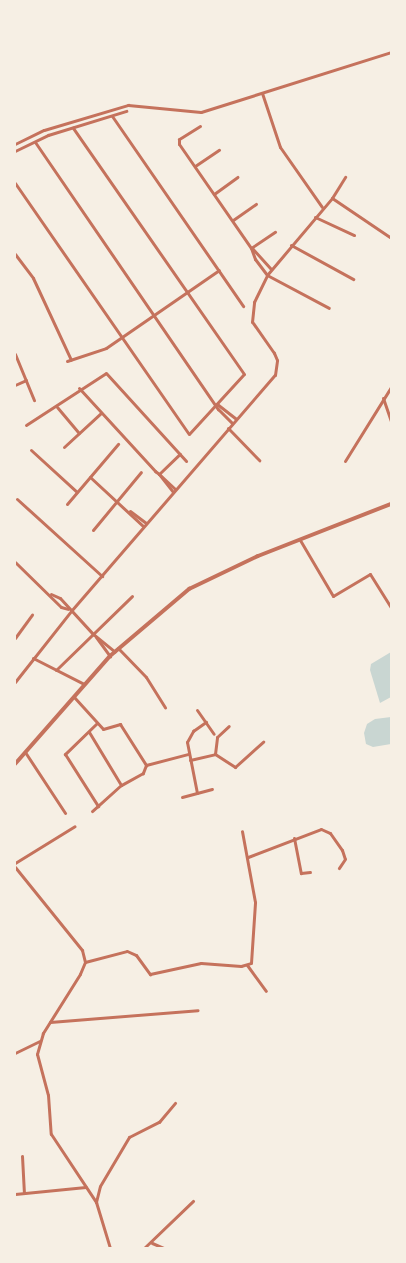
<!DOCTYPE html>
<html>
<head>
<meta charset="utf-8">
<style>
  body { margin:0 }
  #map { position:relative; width:406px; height:1263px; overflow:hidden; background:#f6efe4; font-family:"Golos Text",sans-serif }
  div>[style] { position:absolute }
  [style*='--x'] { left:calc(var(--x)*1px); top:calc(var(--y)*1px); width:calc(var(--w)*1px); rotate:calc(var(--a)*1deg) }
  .water>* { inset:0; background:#c9d6d2 }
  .minor>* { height:3px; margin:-1.5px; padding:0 1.5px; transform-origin:1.5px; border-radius:1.5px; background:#c5725c }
  .tertiary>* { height:4px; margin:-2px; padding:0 2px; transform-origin:2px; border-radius:2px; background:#c5725c }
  span { translate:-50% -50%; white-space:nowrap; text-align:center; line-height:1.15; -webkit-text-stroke:5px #f6efe4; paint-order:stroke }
  .frame { position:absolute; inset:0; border:16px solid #f6efe4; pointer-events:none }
</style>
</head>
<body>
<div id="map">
  <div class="water">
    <div style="clip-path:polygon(391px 652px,391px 697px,380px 703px,370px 670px,371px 664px)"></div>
    <div style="clip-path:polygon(391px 717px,391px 744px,373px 747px,366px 744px,364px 733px,367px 724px,375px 719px)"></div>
  </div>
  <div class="minor">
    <div style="--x:262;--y:93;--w:57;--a:71.6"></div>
    <div style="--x:280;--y:147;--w:73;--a:55"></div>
    <div style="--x:112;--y:116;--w:231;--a:55.4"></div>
    <div style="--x:200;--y:126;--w:25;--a:148"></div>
    <div style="--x:179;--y:139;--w:5;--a:90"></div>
    <div style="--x:179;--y:144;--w:126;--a:55.3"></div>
    <div style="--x:251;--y:248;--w:12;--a:70"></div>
    <div style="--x:255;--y:259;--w:20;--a:53"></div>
    <div style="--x:267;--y:275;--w:70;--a:28"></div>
    <div style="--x:35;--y:142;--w:324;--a:55.6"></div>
    <div style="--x:218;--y:409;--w:20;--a:45"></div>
    <div style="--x:15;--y:144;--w:32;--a:-26"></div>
    <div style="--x:44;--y:130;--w:88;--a:-16.6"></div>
    <div style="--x:128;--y:105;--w:73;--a:5.5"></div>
    <div style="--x:201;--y:112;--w:199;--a:-17.5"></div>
    <div style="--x:15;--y:151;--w:37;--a:-26"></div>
    <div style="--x:48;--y:135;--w:82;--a:-17.1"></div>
    <div style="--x:195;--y:166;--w:29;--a:-34"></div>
    <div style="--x:15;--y:183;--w:305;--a:55.3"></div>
    <div style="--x:189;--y:434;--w:81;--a:-47.5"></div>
    <div style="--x:244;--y:374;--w:300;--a:-124.8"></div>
    <div style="--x:214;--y:194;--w:29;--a:-36"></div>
    <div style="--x:332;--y:198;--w:71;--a:34.1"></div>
    <div style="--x:315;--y:217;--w:43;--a:24.8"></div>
    <div style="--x:233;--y:220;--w:28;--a:-35"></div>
    <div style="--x:291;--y:245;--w:71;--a:28.7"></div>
    <div style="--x:251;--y:248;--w:29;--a:-34"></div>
    <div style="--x:252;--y:248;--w:28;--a:48"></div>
    <div style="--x:15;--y:254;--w:30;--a:53"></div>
    <div style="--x:33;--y:278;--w:90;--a:65.1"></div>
    <div style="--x:15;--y:354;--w:50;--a:67.6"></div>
    <div style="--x:67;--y:361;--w:41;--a:-18.4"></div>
    <div style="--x:106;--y:348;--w:137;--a:-34.6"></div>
    <div style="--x:15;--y:385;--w:12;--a:-24"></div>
    <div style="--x:79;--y:388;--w:113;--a:47.5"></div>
    <div style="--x:155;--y:471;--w:5;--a:37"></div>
    <div style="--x:159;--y:474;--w:29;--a:-44"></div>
    <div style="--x:383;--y:398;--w:24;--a:71"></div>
    <div style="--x:217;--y:404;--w:24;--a:38"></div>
    <div style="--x:57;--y:407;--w:34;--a:50"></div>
    <div style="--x:26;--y:425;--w:95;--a:-33"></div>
    <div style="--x:106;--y:373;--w:119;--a:47.7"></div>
    <div style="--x:228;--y:428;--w:45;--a:45.9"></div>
    <div style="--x:64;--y:447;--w:50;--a:-42.6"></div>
    <div style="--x:31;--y:450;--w:62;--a:42.4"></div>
    <div style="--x:345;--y:461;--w:87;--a:-58.1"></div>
    <div style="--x:159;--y:474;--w:23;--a:52"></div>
    <div style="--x:159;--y:474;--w:22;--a:43"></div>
    <div style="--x:90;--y:477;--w:72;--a:42.8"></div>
    <div style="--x:17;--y:499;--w:115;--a:42.2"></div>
    <div style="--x:67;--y:504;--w:79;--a:-49.6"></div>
    <div style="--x:130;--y:511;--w:20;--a:37"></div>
    <div style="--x:93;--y:530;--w:75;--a:-50.4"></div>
    <div style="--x:300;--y:540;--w:65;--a:59.5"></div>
    <div style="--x:333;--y:596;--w:43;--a:-30.7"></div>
    <div style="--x:370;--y:574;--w:39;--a:58"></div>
    <div style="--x:15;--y:562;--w:64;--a:44.4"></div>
    <div style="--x:61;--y:607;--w:7;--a:16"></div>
    <div style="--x:51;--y:594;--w:10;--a:24"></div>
    <div style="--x:60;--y:598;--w:49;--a:47.5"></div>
    <div style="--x:93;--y:634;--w:28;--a:39"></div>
    <div style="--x:96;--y:637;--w:24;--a:54"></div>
    <div style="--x:15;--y:638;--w:29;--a:-54"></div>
    <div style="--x:118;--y:648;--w:40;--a:46"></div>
    <div style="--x:146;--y:677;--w:36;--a:58"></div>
    <div style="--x:33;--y:658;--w:57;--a:27"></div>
    <div style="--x:56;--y:670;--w:106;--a:-44.2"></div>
    <div style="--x:15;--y:682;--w:90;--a:-51.7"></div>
    <div style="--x:71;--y:611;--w:312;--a:-49.2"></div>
    <div style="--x:275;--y:375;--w:15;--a:-82"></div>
    <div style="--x:277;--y:360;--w:8;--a:-113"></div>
    <div style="--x:274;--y:353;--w:38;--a:-125"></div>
    <div style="--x:252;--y:322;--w:20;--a:-84"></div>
    <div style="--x:254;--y:302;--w:30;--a:-64"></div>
    <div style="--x:267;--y:275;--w:101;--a:-49.8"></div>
    <div style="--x:332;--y:198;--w:25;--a:-58"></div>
    <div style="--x:74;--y:697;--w:43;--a:47.8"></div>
    <div style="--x:103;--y:729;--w:18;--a:-16"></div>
    <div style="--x:120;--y:724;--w:49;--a:57.6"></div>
    <div style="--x:146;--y:765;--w:9;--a:111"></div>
    <div style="--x:143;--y:773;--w:25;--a:151"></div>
    <div style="--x:121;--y:785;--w:39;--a:138"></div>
    <div style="--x:197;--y:710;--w:29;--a:55"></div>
    <div style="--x:97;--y:723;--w:45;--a:135.9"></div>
    <div style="--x:65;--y:754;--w:62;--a:57.6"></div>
    <div style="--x:89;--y:732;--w:62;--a:58.9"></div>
    <div style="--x:25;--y:752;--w:73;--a:56.7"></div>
    <div style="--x:215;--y:754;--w:17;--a:-83"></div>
    <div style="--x:217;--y:737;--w:16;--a:-43"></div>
    <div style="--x:190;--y:760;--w:26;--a:-13"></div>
    <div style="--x:215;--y:754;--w:24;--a:33"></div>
    <div style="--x:235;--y:767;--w:38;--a:-42"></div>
    <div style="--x:146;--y:765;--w:43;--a:-14.7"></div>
    <div style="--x:197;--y:793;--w:52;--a:-101.1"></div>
    <div style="--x:187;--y:742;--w:13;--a:-61"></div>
    <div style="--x:193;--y:731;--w:16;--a:-35"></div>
    <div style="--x:182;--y:797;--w:31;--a:-15"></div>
    <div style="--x:294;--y:838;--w:36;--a:79"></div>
    <div style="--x:301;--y:873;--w:9;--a:-6"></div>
    <div style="--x:248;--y:857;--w:78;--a:-21"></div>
    <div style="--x:321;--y:829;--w:10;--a:24"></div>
    <div style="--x:330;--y:833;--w:21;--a:55"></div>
    <div style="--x:342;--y:850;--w:9;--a:72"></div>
    <div style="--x:345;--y:859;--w:11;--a:124"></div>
    <div style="--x:15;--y:863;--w:70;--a:-31.7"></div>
    <div style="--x:15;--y:867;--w:107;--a:51.1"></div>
    <div style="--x:82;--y:950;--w:12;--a:76"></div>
    <div style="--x:85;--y:962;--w:13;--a:113"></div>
    <div style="--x:80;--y:974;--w:70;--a:122.1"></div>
    <div style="--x:43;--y:1033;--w:22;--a:106"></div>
    <div style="--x:37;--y:1054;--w:42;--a:75"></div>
    <div style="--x:48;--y:1095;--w:39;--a:86"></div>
    <div style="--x:51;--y:1134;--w:82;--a:56.5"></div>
    <div style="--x:96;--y:1202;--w:48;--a:73.1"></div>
    <div style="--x:85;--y:962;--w:43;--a:-14.7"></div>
    <div style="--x:127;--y:951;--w:10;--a:24"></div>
    <div style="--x:136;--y:955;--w:24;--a:54"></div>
    <div style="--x:150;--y:974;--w:52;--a:-12.2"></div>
    <div style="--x:201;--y:963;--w:40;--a:4.3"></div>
    <div style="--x:241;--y:966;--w:10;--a:-17"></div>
    <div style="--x:251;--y:963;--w:61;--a:-86.2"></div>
    <div style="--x:255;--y:902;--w:72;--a:-100.4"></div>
    <div style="--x:247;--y:965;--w:32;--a:54"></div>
    <div style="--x:50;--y:1022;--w:148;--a:-4.6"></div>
    <div style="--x:15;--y:1053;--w:28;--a:-26"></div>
    <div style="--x:22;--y:1156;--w:37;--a:87"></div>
    <div style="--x:15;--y:1194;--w:71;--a:-5.6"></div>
    <div style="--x:96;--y:1202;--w:16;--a:-76"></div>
    <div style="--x:100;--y:1186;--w:57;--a:-59.4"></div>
    <div style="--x:129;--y:1137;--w:34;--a:-27"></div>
    <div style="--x:159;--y:1122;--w:25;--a:-50"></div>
    <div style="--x:152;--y:1243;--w:13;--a:23"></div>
    <div style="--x:144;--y:1248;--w:68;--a:-43.8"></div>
  </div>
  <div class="tertiary">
    <div style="--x:15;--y:764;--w:144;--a:-48.7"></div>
    <div style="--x:110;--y:656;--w:104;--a:-40.3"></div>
    <div style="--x:189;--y:589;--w:76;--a:-25.6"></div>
    <div style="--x:258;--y:556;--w:143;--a:-21.4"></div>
  </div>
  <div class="frame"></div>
</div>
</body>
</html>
